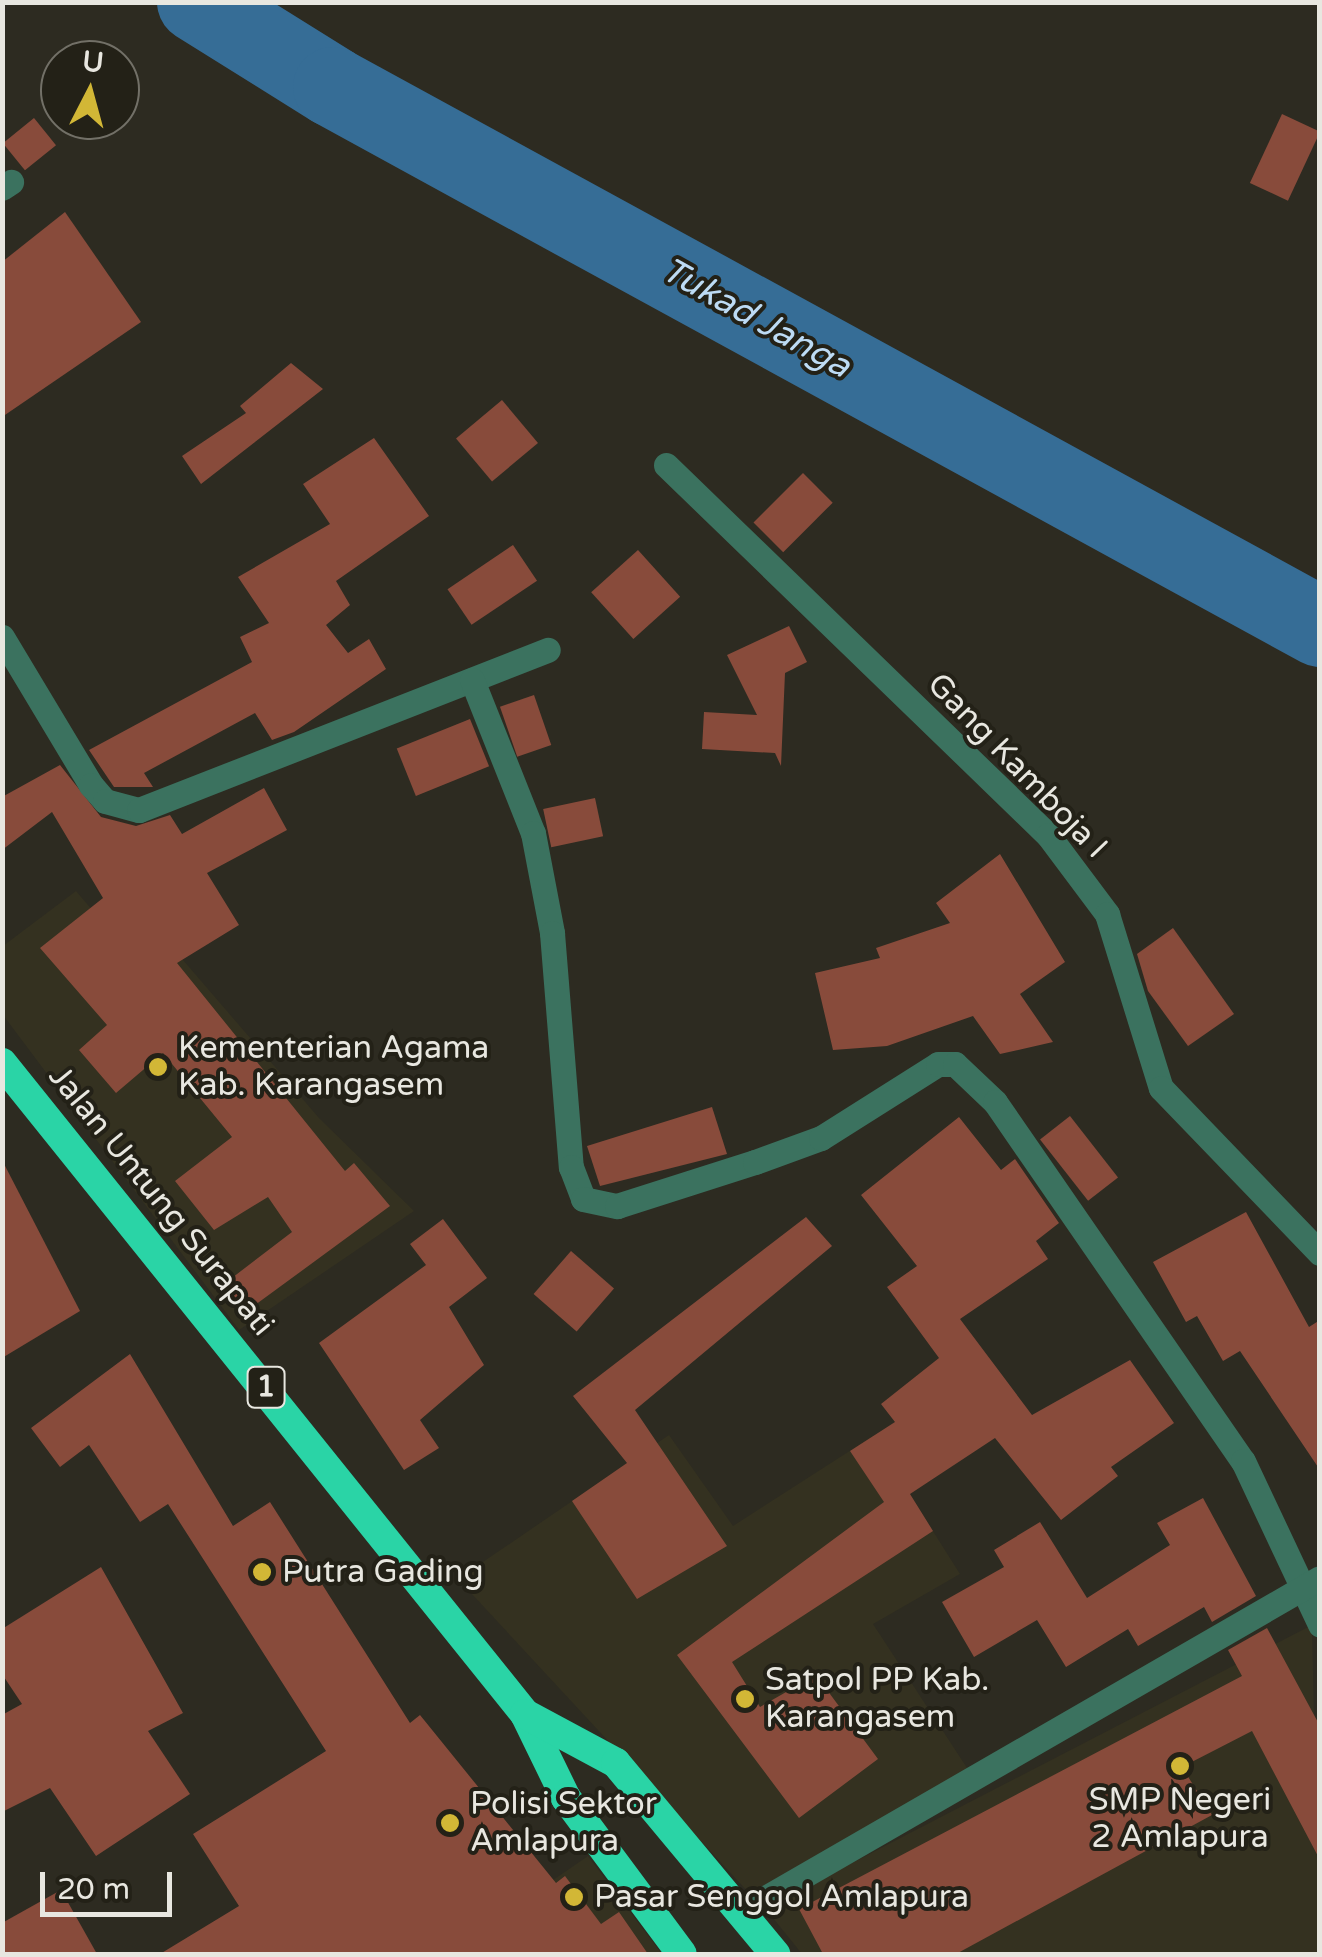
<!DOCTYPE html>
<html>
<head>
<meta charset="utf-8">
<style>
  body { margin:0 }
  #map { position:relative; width:1322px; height:1957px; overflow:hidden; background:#2d2b21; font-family:"Varela Round",sans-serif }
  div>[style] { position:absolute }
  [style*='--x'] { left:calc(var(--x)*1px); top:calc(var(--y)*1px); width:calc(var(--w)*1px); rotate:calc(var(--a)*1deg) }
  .built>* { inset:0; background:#343120 }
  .river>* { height:80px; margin:-40px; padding:0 40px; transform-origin:40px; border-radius:40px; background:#366d96 }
  .building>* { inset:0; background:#884b3b; transform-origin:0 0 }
  .minor>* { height:25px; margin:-12.5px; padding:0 12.5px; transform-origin:12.5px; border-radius:12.5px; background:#3b725f }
  .highway>* { height:30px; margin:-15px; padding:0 15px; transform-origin:15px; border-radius:15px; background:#2ad4a6 }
  .dots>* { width:28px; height:28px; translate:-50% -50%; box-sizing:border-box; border:5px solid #232117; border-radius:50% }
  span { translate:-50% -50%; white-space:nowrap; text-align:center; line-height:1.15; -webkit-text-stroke:8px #232117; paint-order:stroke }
  .shield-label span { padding:2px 8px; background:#232117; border:2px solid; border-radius:8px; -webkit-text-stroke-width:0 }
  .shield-label { font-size:30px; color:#e8e7e0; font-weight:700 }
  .street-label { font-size:32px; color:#e8e7e0 }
  .poi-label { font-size:32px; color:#e8e7e0 }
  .left { translate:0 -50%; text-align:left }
  .water-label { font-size:35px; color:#bddbf4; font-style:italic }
  .frame { position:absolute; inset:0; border:5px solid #e8e7e0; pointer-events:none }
  .north { position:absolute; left:40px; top:40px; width:100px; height:100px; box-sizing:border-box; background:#232117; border:2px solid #727067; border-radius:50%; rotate:6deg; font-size:28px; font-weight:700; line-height:40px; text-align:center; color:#e8e7e0 }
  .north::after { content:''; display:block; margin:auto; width:35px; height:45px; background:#d2b736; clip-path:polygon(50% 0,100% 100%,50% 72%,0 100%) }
  .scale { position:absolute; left:40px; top:1872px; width:132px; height:45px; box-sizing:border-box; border:5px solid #e8e7e0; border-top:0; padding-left:12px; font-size:30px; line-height:35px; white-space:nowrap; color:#e8e7e0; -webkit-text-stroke:8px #232117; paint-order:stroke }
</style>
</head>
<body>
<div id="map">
  <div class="built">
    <div style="clip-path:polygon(76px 891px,117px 939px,146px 917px,319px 1118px,414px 1211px,239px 1330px,3px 1015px,3px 946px)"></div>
    <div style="clip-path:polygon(669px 1435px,733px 1526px,873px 1436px,960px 1574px,873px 1624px,971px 1774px,750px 1894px,458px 1579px)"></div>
    <div style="clip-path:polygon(1312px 1625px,1319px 1954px,802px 1954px,765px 1908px)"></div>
    <div style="clip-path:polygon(588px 1856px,662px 1954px,482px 1954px,470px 1937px)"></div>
  </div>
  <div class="river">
    <div style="--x:197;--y:2;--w:160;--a:32"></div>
    <div style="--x:333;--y:87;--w:1125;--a:28.68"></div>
  </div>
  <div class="building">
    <div style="left:1282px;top:114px;width:42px;height:76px;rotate:25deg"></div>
    <div style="left:34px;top:118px;width:35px;height:40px;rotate:51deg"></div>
    <div style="clip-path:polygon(65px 212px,141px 322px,2px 417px,2px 262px)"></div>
    <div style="clip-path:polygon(291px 363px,323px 389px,201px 484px,182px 456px,246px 413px,240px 406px)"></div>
    <div style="left:502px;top:400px;width:56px;height:60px;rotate:50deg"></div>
    <div style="clip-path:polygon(374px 438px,429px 516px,336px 581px,350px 605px,326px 625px,348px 653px,369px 639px,386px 669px,294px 732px,272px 740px,255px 713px,144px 773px,153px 787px,114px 787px,89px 750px,252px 662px,240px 637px,269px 623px,238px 577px,330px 524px,303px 484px)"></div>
    <div style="left:803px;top:473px;width:42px;height:70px;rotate:45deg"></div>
    <div style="left:513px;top:545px;width:43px;height:79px;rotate:56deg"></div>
    <div style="left:638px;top:550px;width:63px;height:63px;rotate:48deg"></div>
    <div style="clip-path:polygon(789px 626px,807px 662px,785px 673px,781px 766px,775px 753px,702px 749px,704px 712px,757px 715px,727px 655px)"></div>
    <div style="left:534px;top:695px;width:53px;height:36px;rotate:71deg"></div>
    <div style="left:470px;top:719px;width:51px;height:79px;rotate:68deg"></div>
    <div style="clip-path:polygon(60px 765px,101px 817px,136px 826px,170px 815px,182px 834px,264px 788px,287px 830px,207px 873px,239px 925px,177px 963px,345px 1171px,354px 1163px,390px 1206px,247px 1311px,224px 1284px,292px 1232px,268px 1197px,214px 1230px,175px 1181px,232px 1137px,163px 1053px,116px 1093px,79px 1050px,107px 1025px,40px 948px,103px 898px,52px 812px,2px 850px,2px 797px)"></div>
    <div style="left:595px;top:798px;width:39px;height:53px;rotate:78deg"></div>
    <div style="clip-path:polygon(1000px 854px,1065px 962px,1020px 994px,1053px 1042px,1000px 1054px,973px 1016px,887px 1046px,833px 1050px,815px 973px,880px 958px,876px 948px,950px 923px,936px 903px)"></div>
    <div style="clip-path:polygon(1173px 928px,1234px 1014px,1188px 1046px,1148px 991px,1137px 954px)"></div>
    <div style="clip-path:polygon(712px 1107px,727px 1154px,600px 1186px,587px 1146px)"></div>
    <div style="left:1070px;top:1116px;width:78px;height:38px;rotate:52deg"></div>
    <div style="clip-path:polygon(959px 1117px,1001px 1170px,1015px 1159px,1059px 1223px,1036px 1241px,1048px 1259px,960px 1319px,1032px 1415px,1130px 1360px,1174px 1423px,1111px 1467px,1118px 1476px,1061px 1520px,995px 1438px,910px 1494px,933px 1531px,732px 1662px,760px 1707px,816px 1675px,878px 1759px,799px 1818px,677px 1655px,884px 1502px,850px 1451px,895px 1422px,881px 1404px,939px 1358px,887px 1287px,917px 1266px,861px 1195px)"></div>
    <div style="clip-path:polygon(2px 1160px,80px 1311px,2px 1358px)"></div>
    <div style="clip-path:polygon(1246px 1212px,1309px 1327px,1320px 1320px,1320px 1470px,1240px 1351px,1223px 1361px,1197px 1316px,1186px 1322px,1153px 1262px)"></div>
    <div style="clip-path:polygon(806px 1217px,832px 1246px,635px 1410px,727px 1546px,637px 1599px,572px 1501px,627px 1463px,573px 1396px)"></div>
    <div style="clip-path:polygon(443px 1219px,487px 1278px,449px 1307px,484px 1365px,420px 1420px,439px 1448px,404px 1470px,319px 1343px,426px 1265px,410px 1244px)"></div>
    <div style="left:571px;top:1251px;width:57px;height:57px;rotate:41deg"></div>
    <div style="clip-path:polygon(130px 1354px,233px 1526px,270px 1502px,410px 1723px,420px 1715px,556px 1883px,565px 1876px,601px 1924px,619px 1912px,648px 1954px,160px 1954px,239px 1906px,193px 1834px,326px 1751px,168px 1504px,140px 1522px,89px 1445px,60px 1467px,31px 1428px)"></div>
    <div style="clip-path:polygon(1203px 1498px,1256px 1596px,1212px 1622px,1204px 1607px,1138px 1646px,1128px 1629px,1066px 1667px,1037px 1620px,974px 1657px,942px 1602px,1004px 1567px,994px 1550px,1040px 1522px,1087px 1598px,1170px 1545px,1157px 1523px)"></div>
    <div style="clip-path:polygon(101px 1567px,183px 1713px,148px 1731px,190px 1794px,96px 1856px,50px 1788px,2px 1812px,2px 1715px,22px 1704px,2px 1674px,2px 1629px)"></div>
    <div style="clip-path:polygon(1267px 1628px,1320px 1726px,1320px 1860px,1252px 1731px,1182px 1767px,1212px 1815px,956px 1954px,823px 1954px,799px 1909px,1242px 1676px,1228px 1650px)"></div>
    <div style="clip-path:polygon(61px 1890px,97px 1954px,2px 1954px,2px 1923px)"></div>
  </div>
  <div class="minor">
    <div style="--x:2;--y:188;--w:11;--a:-34"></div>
    <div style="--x:666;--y:465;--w:532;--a:44.09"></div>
    <div style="--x:1048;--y:835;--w:99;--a:53.2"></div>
    <div style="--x:1107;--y:914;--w:182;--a:72.8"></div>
    <div style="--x:1161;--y:1088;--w:229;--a:46.1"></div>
    <div style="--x:2;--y:637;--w:173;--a:59"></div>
    <div style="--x:91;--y:785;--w:21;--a:49"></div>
    <div style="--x:105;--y:801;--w:35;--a:15"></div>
    <div style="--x:139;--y:810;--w:439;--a:-21.4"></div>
    <div style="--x:472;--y:680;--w:165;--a:68.3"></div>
    <div style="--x:533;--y:833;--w:102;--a:79.2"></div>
    <div style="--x:552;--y:933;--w:235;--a:85.4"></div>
    <div style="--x:571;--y:1167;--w:34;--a:69"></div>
    <div style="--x:583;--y:1199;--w:35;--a:12"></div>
    <div style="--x:617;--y:1206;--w:145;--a:-17.7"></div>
    <div style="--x:755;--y:1162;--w:70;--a:-20"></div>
    <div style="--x:821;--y:1138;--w:138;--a:-32.3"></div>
    <div style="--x:938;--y:1064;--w:17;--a:0"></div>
    <div style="--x:955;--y:1064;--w:55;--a:43.5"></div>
    <div style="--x:995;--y:1102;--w:436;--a:55.4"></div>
    <div style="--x:1243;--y:1461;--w:181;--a:64.8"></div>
    <div style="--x:741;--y:1912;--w:668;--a:-29.98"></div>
  </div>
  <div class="highway">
    <div style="--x:2;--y:1063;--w:835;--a:51.22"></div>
    <div style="--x:525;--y:1714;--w:93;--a:64"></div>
    <div style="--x:566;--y:1798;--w:194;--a:53.4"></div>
    <div style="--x:525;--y:1714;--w:103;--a:28.3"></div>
    <div style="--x:616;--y:1763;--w:249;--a:50.2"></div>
  </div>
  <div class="dots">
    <div style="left:158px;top:1067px;background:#d2b736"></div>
    <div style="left:262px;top:1572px;background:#d2b736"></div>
    <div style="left:745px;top:1699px;background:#d2b736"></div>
    <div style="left:1180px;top:1766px;background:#d2b736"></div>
    <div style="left:450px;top:1823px;background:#d2b736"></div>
    <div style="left:574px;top:1897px;background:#d2b736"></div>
  </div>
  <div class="shield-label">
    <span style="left:266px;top:1387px">1</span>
  </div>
  <div class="street-label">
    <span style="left:1017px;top:766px;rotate:46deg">Gang Kamboja I</span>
    <span style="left:161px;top:1201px;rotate:51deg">Jalan Untung Surapati</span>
  </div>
  <div class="poi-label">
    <span class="left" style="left:178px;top:1067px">Kementerian Agama<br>Kab. Karangasem</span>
    <span class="left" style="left:282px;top:1572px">Putra Gading</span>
    <span class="left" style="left:765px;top:1699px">Satpol PP Kab.<br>Karangasem</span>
    <span style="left:1180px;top:1819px">SMP Negeri<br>2 Amlapura</span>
    <span class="left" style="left:470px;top:1823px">Polisi Sektor<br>Amlapura</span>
    <span class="left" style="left:594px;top:1897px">Pasar Senggol Amlapura</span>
  </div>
  <div class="water-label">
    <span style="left:756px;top:318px;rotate:29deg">Tukad Janga</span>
  </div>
  <div class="frame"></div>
  <div class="north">U</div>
  <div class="scale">20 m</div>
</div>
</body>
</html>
